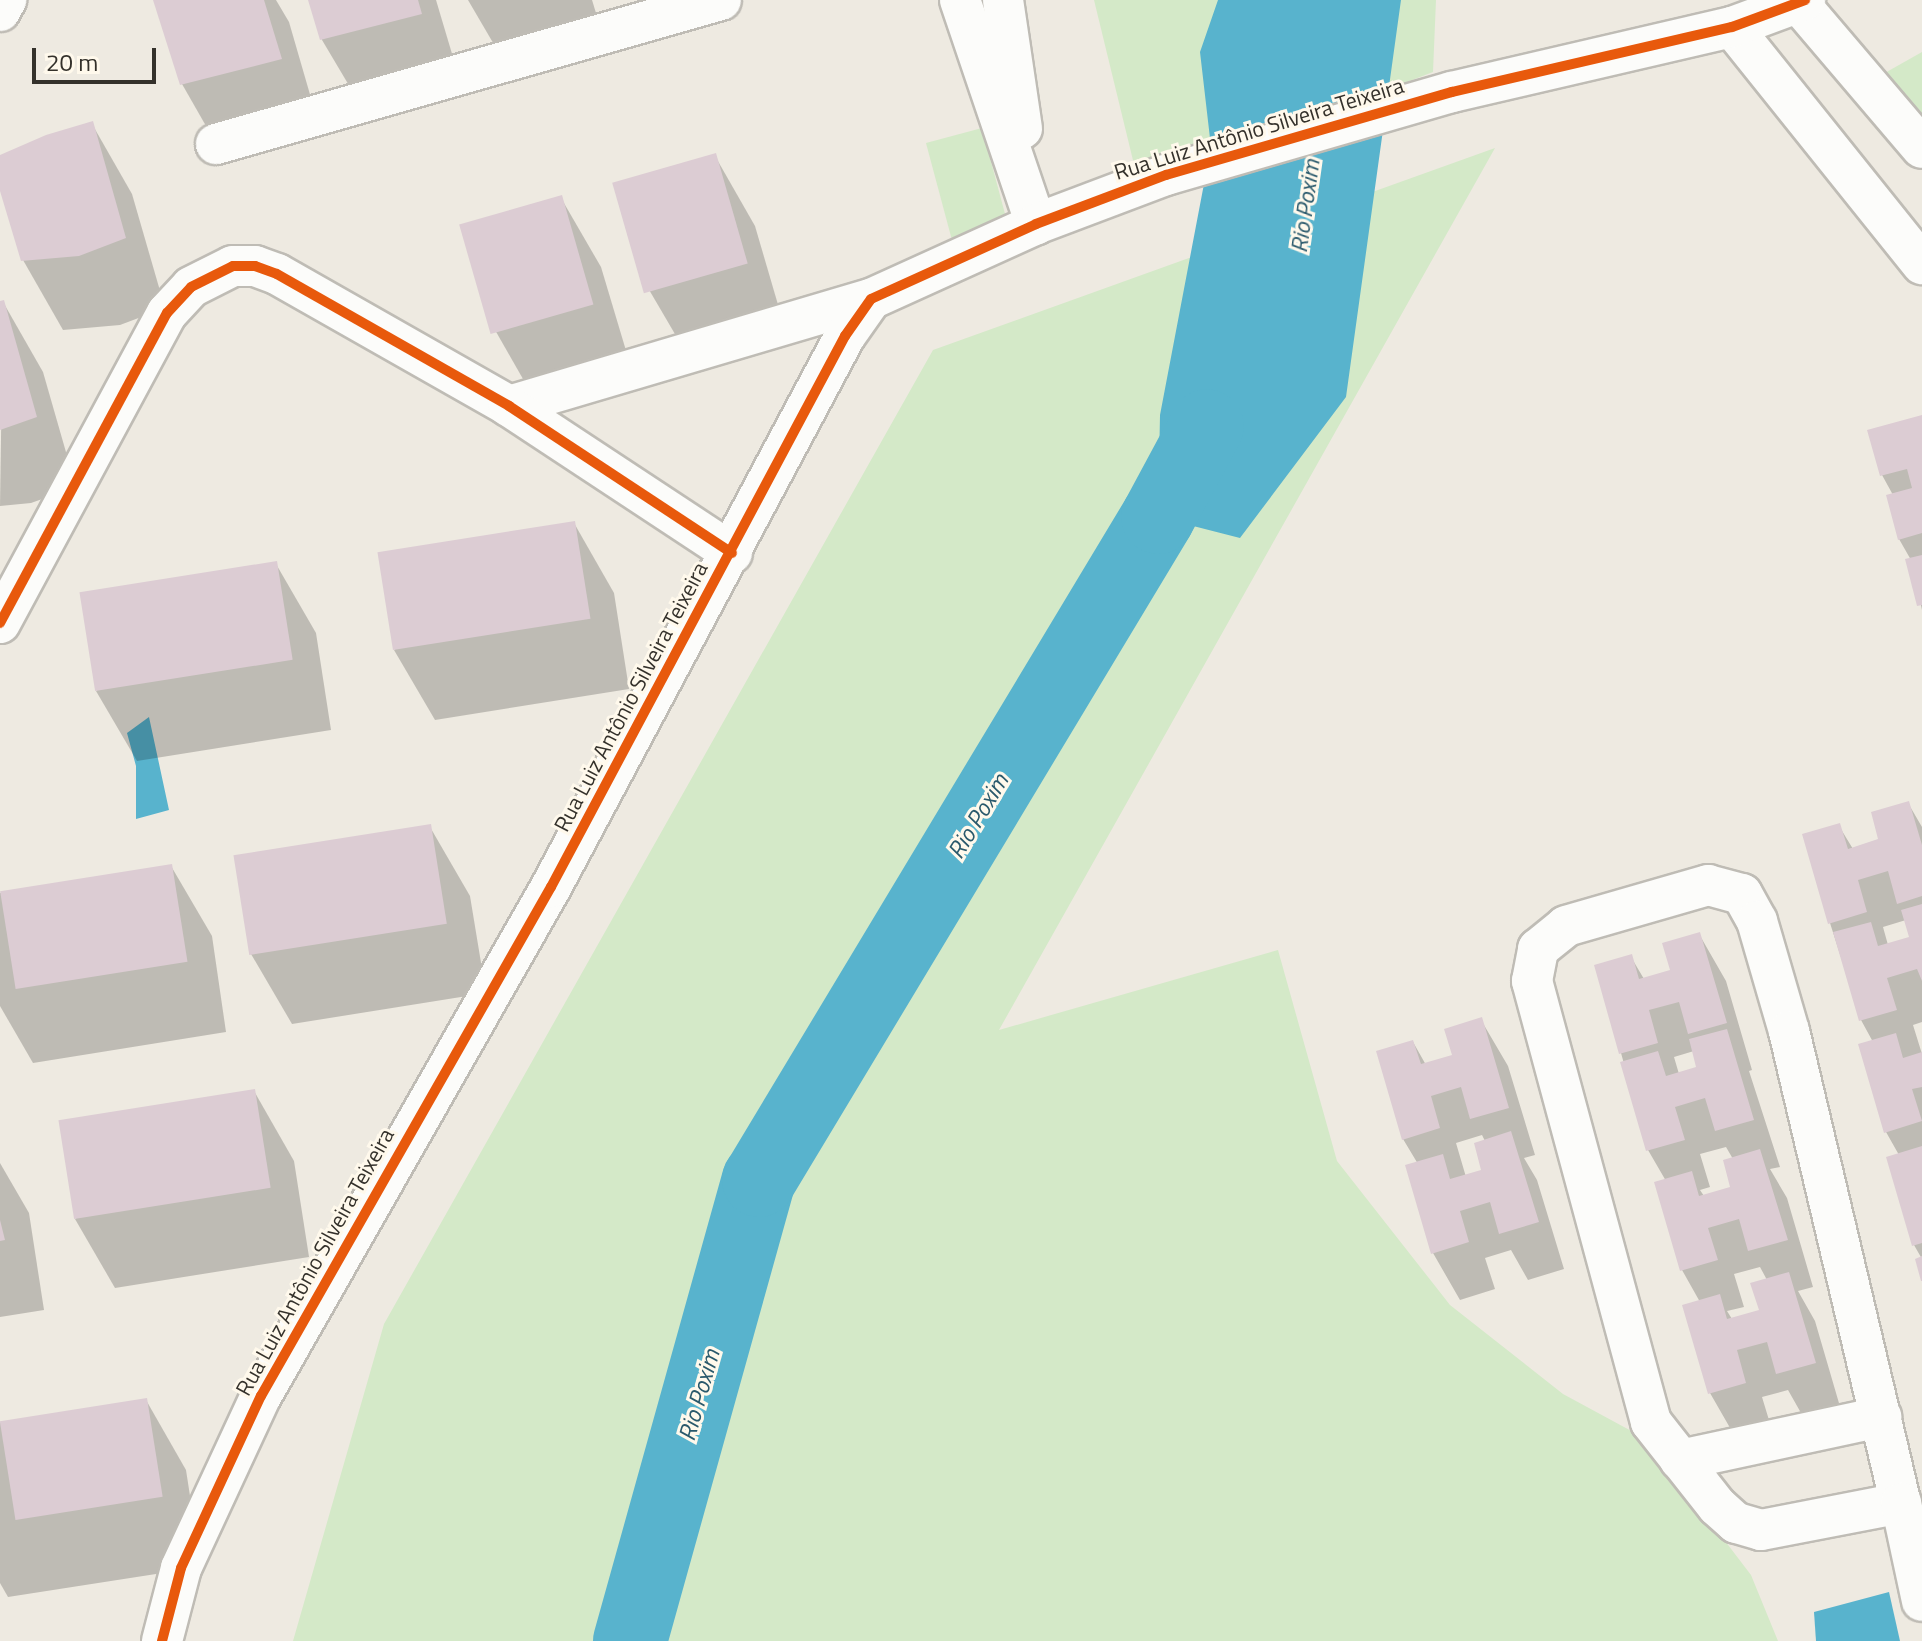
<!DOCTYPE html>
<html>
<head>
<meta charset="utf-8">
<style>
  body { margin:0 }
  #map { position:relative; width:1922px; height:1641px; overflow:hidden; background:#eeeae1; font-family:"Titillium Web",sans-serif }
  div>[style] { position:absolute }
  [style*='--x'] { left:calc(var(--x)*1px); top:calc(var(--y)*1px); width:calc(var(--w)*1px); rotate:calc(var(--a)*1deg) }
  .green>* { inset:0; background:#d4e9c8; transform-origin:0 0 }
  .water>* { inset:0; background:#58b3cd }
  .shadow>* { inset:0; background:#0003 }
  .river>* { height:74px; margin:-37px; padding:0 37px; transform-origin:37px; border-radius:37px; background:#58b3cd }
  .building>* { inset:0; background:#dcccd3; transform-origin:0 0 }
  .roads { filter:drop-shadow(2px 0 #bfbcb5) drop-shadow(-2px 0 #bfbcb5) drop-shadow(0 2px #bfbcb5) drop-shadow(0 -2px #bfbcb5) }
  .minor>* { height:40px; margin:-20px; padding:0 20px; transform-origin:20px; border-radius:20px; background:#fcfcfa }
  .cycleway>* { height:10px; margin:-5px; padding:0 5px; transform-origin:5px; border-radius:5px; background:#e8590c }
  span { translate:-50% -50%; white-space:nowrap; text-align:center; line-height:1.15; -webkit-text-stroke:6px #fff9ec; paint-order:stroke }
  .street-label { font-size:22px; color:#34312b }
  .water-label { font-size:24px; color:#2a596c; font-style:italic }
  .scale { position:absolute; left:32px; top:48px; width:124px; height:36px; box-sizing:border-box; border:4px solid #34312b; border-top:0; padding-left:10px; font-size:24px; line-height:28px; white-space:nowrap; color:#34312b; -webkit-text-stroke:6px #fff9ec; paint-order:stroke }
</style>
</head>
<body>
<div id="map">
  <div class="green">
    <div style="clip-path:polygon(1094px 0,1436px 0,1433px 72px,1139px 185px)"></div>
    <div style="clip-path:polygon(1922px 52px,1922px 121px,1883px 74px)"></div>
    <div style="left:982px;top:128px;width:98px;height:58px;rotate:75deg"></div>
    <div style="clip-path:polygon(1495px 148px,999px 1030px,1278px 950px,1337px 1161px,1450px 1305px,1563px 1394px,1648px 1440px,1751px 1575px,1778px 1641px,293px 1641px,384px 1324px,933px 350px)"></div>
  </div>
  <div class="water">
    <div style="clip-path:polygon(1218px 0,1401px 0,1346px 397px,1240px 538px,1158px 517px,1160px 415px,1211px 147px,1200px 52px)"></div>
    <div style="clip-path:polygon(149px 717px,169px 810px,136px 819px,136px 766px,127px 733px)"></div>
    <div style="clip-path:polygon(1889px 1592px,1900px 1641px,1816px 1641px,1814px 1612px)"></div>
  </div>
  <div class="shadow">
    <div style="clip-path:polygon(155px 0,276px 0,289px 22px,320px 129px,222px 154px,182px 84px)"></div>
    <div style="clip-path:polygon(310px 0,436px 0,461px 84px,363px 109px,322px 40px)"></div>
    <div style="clip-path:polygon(468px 0,592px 0,604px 39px,506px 65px)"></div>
    <div style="clip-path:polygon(92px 124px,132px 194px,165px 308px,120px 325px,63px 330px,23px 260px,0 184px,0 157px)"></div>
    <div style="clip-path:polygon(715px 156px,755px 226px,786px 332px,689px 358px,648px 288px)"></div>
    <div style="clip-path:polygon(561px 198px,601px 267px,633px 374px,535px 400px,495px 330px)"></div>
    <div style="clip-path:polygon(3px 302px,43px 372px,76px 487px,31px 503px,0 506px)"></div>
    <div style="clip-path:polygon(1922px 417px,1922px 610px,1911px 560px,1899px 539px,1893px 495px,1882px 475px)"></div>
    <div style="clip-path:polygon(574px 523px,614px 593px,629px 689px,435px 720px,394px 650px)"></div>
    <div style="clip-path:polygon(276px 564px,316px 633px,331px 730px,137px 761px,96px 691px)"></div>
    <div style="clip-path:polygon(evenodd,1908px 803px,1922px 827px,1922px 1022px,1913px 1025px,1922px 1054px,1922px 1276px,1922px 1259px,1914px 1245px,1899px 1155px,1886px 1132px,1873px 1042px,1861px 1020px,1830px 923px,1839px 826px,1853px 849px,1881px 840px,1908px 803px,1906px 920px,1911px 938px,1888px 945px,1883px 927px,1906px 920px)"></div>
    <div style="clip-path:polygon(430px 827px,470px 896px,486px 993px,292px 1024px,251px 954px)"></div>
    <div style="clip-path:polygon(171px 866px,212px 936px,226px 1032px,33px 1063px,0 1006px,0 893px)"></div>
    <div style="clip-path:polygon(evenodd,1699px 934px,1726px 981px,1752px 1070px,1749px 1071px,1780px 1167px,1770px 1169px,1787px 1198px,1813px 1287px,1798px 1291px,1815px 1321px,1841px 1410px,1805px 1420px,1788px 1390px,1762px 1397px,1772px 1430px,1737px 1440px,1710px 1393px,1700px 1302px,1682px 1270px,1666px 1181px,1648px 1150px,1621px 1053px,1631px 957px,1644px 979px,1673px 971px,1699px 934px,1694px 1051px,1699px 1068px,1679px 1074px,1674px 1057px,1694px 1051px,1699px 934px,1726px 1147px,1733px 1159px,1732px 1188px,1704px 1196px,1700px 1190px,1710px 1187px,1700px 1154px,1726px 1147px,1699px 934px,1760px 1267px,1767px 1280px,1761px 1311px,1732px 1319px,1727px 1311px,1744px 1307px,1734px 1274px,1760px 1267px)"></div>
    <div style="clip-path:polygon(evenodd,1481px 1020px,1508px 1066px,1535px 1155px,1524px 1158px,1537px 1180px,1564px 1269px,1528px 1280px,1511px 1250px,1485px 1258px,1495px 1289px,1460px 1300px,1433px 1253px,1418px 1164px,1403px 1139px,1413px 1042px,1426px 1065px,1455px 1056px,1481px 1020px,1482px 1135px,1485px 1141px,1484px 1171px,1466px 1177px,1456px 1143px,1482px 1135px)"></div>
    <div style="clip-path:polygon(254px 1091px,294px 1161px,309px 1257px,115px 1288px,75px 1219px)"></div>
    <div style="clip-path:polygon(0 1163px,29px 1213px,44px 1310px,0 1317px)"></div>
    <div style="clip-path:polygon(146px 1400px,186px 1470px,201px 1567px,8px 1597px,0 1583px,0 1423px)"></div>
  </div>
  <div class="river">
    <div style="--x:630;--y:1641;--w:479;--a:-74.4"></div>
    <div style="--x:759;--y:1180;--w:774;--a:-58.96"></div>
    <div style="--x:1158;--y:517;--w:103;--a:-61.7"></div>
  </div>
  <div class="building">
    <div style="clip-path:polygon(153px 0,264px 0,282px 59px,180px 85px)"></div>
    <div style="clip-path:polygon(308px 0,418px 0,422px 14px,320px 40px)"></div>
    <div style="clip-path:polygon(93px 121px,126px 238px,79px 256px,21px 261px,0 191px,0 155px,46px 135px)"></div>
    <div style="left:716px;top:153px;width:115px;height:108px;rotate:74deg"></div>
    <div style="left:562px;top:195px;width:114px;height:107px;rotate:74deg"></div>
    <div style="clip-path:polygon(4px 300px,37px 417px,0 430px,0 301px)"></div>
    <div style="clip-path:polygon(1922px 415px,1922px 533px,1898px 540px,1886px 495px,1912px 488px,1907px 469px,1880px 476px,1867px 430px)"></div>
    <div style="left:575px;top:521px;width:99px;height:200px;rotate:81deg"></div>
    <div style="clip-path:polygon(1922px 555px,1922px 605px,1917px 606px,1905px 559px)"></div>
    <div style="left:277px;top:561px;width:100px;height:200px;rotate:81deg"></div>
    <div style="clip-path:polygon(1909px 801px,1922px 845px,1922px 896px,1897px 904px,1888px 871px,1858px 880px,1867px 912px,1828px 924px,1802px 834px,1840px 823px,1848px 849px,1878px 839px,1871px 812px)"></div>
    <div style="left:431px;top:824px;width:101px;height:200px;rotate:81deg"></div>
    <div style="left:172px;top:864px;width:99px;height:174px;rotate:81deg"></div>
    <div style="clip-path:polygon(1922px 904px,1922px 981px,1917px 969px,1887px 978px,1897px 1010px,1859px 1021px,1833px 932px,1871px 922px,1878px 946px,1909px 937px,1901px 910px)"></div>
    <div style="clip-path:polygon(1700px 932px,1727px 1023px,1688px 1034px,1679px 1002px,1649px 1010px,1658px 1043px,1619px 1054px,1594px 965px,1632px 954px,1639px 979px,1670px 970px,1662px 943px)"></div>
    <div style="clip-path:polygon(1482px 1017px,1509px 1108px,1470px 1119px,1461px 1087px,1431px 1096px,1440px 1128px,1402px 1140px,1376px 1051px,1413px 1040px,1421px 1064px,1452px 1055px,1444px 1029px)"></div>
    <div style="clip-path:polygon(1727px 1029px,1754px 1120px,1715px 1131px,1705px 1098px,1675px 1107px,1685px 1140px,1646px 1151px,1620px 1062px,1658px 1051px,1666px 1076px,1696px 1067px,1689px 1039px)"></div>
    <div style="clip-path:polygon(1896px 1033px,1903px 1058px,1922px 1052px,1922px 1087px,1912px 1089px,1922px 1121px,1884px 1133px,1858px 1044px)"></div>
    <div style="left:255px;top:1089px;width:100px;height:199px;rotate:81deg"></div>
    <div style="clip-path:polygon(1511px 1131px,1539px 1222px,1499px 1234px,1490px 1202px,1460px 1211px,1469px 1242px,1431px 1254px,1405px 1165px,1443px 1154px,1450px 1179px,1481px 1170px,1474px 1143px)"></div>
    <div style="clip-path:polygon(1922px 1146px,1922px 1243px,1912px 1246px,1886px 1157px)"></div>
    <div style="clip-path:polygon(1760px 1149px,1788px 1240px,1748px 1251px,1739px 1219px,1708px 1228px,1718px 1260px,1680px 1271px,1654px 1182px,1692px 1171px,1699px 1196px,1730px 1187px,1723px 1160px)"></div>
    <div style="clip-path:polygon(0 1220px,5px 1240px,0 1241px)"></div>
    <div style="clip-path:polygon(1922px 1256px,1922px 1281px,1921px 1281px,1915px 1259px)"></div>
    <div style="clip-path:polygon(1789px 1272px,1816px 1363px,1776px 1374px,1767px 1342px,1737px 1350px,1746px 1383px,1708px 1394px,1682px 1305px,1720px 1294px,1727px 1319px,1759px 1310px,1750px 1283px)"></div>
    <div style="left:147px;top:1398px;width:100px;height:149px;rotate:81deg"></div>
  </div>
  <div class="roads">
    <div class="minor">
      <div style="--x:960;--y:0;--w:237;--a:71.3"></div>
      <div style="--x:1003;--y:0;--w:130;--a:81.6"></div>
      <div style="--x:1796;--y:0;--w:194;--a:49.6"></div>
      <div style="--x:0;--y:11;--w:13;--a:-61"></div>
      <div style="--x:1732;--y:27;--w:304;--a:51.3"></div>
      <div style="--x:216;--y:144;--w:525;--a:-15.92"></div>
      <div style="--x:509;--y:406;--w:377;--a:-16.5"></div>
      <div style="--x:0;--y:623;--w:352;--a:-61.7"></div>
      <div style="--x:167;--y:313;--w:35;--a:-47"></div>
      <div style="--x:191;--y:287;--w:47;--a:-26.6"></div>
      <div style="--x:233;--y:266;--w:22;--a:0"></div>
      <div style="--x:255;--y:266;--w:23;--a:20"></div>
      <div style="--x:277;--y:274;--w:267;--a:29.6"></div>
      <div style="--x:509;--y:406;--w:267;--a:33.4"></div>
      <div style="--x:1680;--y:1460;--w:206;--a:-12.1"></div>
      <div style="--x:1901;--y:1503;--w:143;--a:169.1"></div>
      <div style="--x:1761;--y:1530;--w:26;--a:-164"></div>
      <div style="--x:1736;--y:1523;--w:25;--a:-138"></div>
      <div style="--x:1717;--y:1506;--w:107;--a:-128.2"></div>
      <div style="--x:1651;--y:1422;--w:457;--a:-105.1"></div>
      <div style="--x:1532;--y:981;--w:33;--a:-79"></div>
      <div style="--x:1538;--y:949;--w:36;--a:-39"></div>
      <div style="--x:1566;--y:926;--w:148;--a:-16.1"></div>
      <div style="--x:1708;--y:885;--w:35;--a:15"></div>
      <div style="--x:1742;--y:894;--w:31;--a:61"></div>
      <div style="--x:1757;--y:921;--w:115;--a:73.8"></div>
      <div style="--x:1789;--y:1031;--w:485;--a:76.7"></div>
      <div style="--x:1901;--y:1503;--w:100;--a:77.9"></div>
      <div style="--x:162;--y:1641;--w:75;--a:-75.4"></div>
      <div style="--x:181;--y:1568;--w:190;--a:-65.1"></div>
      <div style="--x:261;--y:1396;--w:586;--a:-60.33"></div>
      <div style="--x:551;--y:887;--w:625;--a:-61.92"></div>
      <div style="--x:845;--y:336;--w:45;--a:-54.9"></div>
      <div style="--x:871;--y:299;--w:181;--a:-24.4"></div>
      <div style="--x:1036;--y:224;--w:139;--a:-20.7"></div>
      <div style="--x:1166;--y:175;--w:298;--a:-16.2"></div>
      <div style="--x:1452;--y:92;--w:287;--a:-13.1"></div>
      <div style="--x:1732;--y:27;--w:78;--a:-20.3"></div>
    </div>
  </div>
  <div class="cycleway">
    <div style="--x:0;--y:623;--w:352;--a:-61.7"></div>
    <div style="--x:167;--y:313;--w:35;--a:-47"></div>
    <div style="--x:191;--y:287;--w:47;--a:-26.6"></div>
    <div style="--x:233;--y:266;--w:22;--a:0"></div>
    <div style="--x:255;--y:266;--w:23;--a:20"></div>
    <div style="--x:277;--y:274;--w:267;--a:29.6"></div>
    <div style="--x:509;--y:406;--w:267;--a:33.4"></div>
    <div style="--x:162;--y:1641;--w:75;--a:-75.4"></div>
    <div style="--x:181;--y:1568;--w:190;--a:-65.1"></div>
    <div style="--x:261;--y:1396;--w:586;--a:-60.33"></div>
    <div style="--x:551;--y:887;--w:625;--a:-61.92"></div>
    <div style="--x:845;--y:336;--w:45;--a:-54.9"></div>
    <div style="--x:871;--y:299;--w:181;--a:-24.4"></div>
    <div style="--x:1036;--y:224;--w:139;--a:-20.7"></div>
    <div style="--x:1166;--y:175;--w:298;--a:-16.2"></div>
    <div style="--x:1452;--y:92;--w:287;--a:-13.1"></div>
    <div style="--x:1732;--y:27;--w:78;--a:-20.3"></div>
  </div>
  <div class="street-label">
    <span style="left:1259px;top:129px;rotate:-17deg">Rua Luiz Antônio Silveira Teixeira</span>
    <span style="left:631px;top:697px;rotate:-62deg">Rua Luiz Antônio Silveira Teixeira</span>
    <span style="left:315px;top:1262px;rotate:-61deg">Rua Luiz Antônio Silveira Teixeira</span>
  </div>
  <div class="water-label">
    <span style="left:1305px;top:206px;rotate:-82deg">Rio Poxim</span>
    <span style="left:978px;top:816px;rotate:-59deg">Rio Poxim</span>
    <span style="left:699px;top:1395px;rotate:-74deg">Rio Poxim</span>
  </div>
  <div class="scale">20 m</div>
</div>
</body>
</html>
